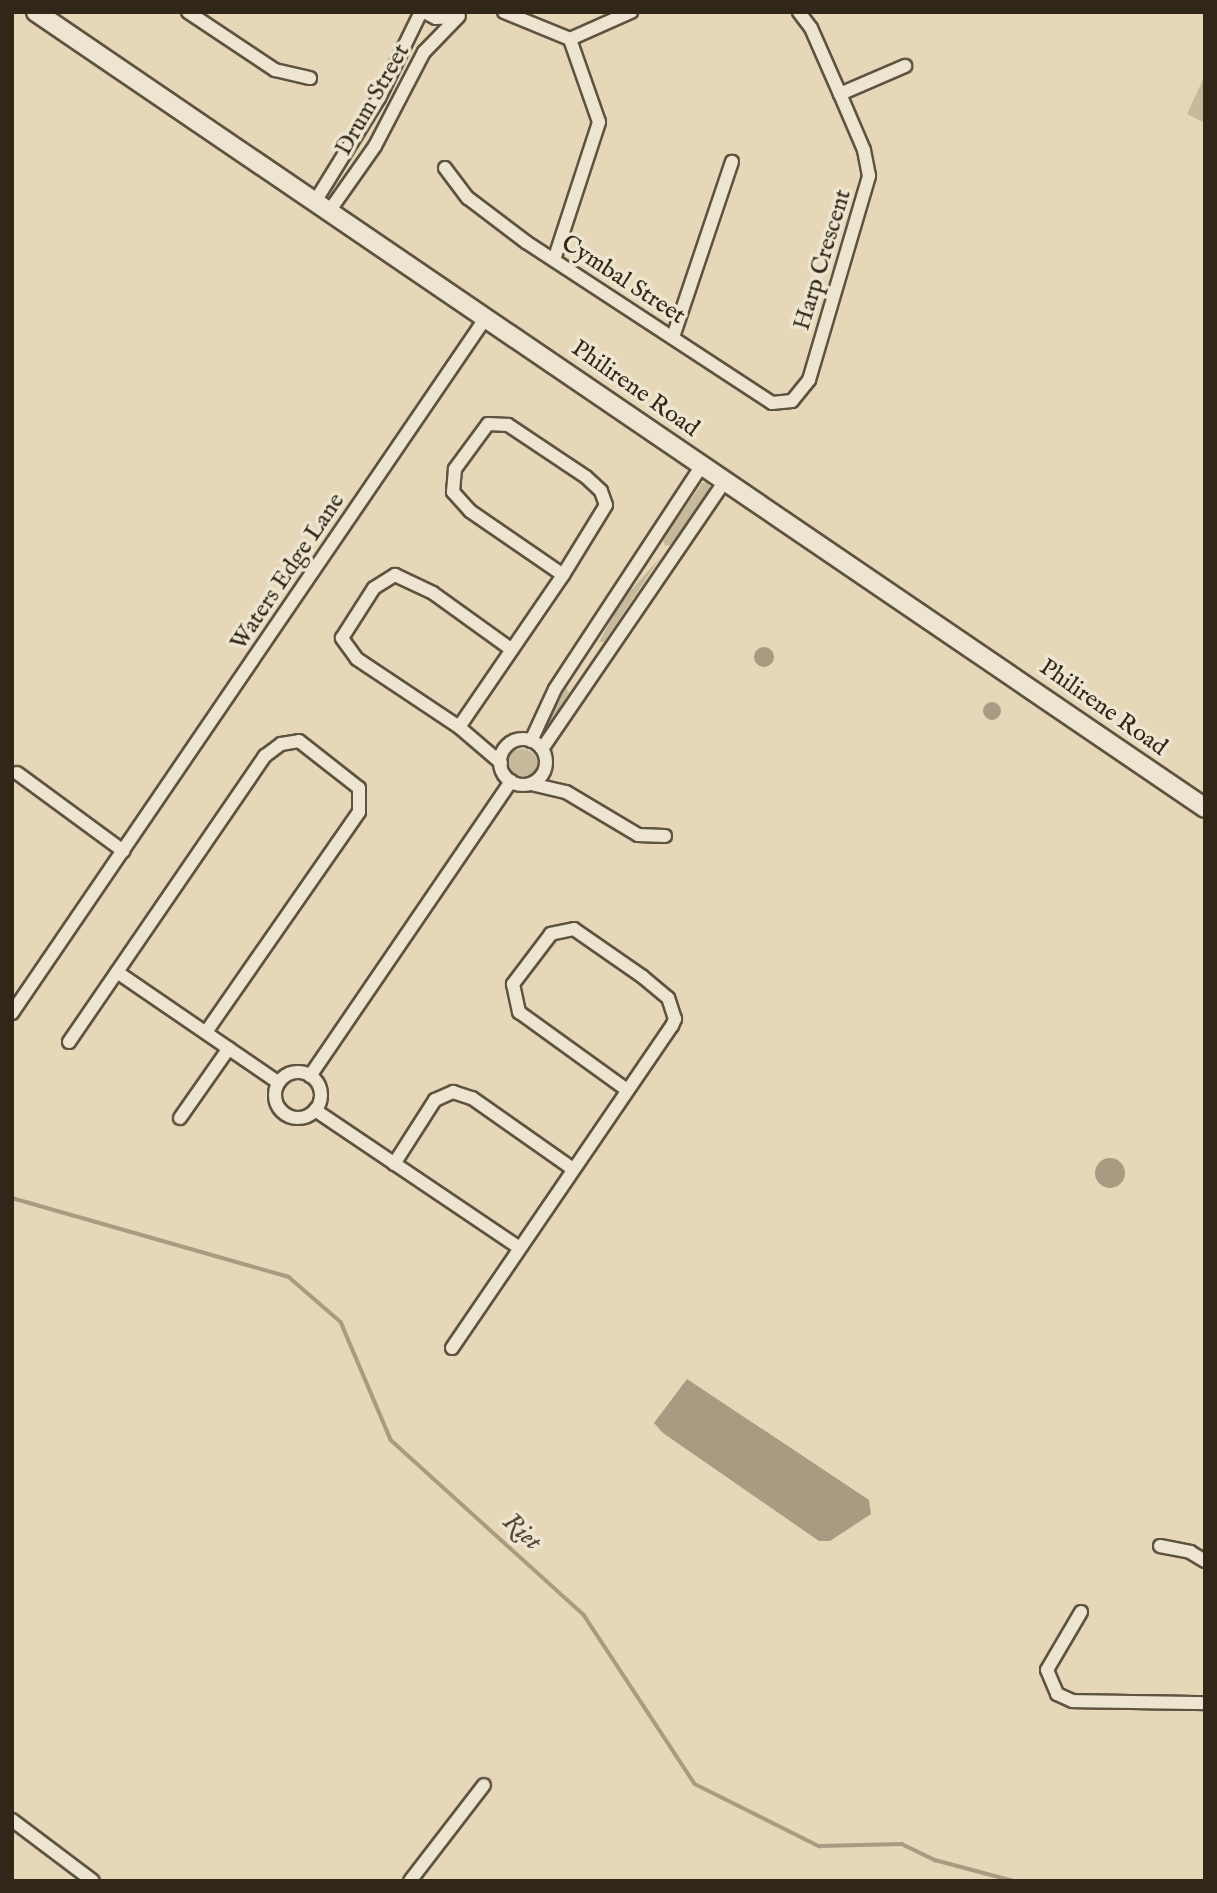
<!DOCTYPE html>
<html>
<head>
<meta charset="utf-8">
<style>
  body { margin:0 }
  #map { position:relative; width:1217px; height:1893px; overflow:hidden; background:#e5d7b7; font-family:"IM FELL English",serif }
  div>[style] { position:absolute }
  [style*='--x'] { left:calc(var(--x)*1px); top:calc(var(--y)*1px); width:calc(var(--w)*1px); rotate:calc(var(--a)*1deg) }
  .green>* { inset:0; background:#c6b99c }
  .round { border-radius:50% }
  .water>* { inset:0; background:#a89b81 }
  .stream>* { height:3.5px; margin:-1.75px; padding:0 1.75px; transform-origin:1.75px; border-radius:1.75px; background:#a89b81 }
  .roads { filter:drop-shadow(2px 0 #5e5340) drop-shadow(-2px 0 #5e5340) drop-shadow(0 2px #5e5340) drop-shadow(0 -2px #5e5340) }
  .street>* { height:12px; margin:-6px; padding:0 6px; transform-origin:6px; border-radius:6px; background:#eee5d0 }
  .street>.ring { margin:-6px; padding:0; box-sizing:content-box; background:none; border:12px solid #eee5d0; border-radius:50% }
  .secondary>* { height:18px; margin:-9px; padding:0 9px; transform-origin:9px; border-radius:9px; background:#eee5d0 }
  span { translate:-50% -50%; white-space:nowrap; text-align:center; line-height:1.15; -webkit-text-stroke:7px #eee5d0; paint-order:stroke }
  .street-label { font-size:24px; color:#312718 }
  .water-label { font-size:26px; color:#554a38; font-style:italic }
  .frame { position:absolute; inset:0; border:14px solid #312718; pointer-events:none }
</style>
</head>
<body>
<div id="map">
  <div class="green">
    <div style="clip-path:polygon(1205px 75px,1203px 98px,1205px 123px,1187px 114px)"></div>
    <div style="clip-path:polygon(708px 482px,710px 488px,671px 545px,665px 546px,663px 540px,702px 483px)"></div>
    <div style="clip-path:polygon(660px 558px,604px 642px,599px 642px,622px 600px)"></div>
    <div style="clip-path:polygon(566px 687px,569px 693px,540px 741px,554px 700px)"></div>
    <div class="round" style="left:506px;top:749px;width:32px;height:32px"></div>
  </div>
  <div class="water">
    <div class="round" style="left:754px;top:647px;width:20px;height:20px"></div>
    <div class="round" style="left:983px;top:702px;width:18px;height:18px"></div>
    <div class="round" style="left:1095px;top:1158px;width:30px;height:30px"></div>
    <div style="clip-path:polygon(687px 1379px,869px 1500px,871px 1514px,830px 1541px,819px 1541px,663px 1433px,654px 1423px)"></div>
  </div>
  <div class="stream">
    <div style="--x:12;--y:1198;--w:288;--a:15.9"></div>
    <div style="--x:289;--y:1277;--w:69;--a:40.9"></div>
    <div style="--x:341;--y:1322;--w:128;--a:67"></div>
    <div style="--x:391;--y:1440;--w:261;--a:42.2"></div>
    <div style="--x:584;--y:1615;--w:202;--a:56.7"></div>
    <div style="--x:695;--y:1784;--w:139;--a:26.6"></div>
    <div style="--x:819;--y:1846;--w:83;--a:-1.4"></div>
    <div style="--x:902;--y:1844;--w:37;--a:26"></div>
    <div style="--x:935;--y:1860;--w:82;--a:14.9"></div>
  </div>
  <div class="roads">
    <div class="street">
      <div style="--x:188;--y:12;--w:105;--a:33.7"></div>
      <div style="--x:275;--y:70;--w:36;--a:13"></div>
      <div style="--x:424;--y:12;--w:13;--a:27"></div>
      <div style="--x:436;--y:18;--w:20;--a:-3"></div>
      <div style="--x:504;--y:12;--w:71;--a:22.2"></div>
      <div style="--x:570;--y:39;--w:67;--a:-23.9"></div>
      <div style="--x:840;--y:94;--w:71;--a:-23.3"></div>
      <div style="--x:445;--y:168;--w:38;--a:53"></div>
      <div style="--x:468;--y:198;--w:73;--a:37.2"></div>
      <div style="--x:526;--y:242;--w:294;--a:33.2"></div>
      <div style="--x:772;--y:403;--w:20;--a:-6"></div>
      <div style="--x:792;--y:401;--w:27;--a:-51"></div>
      <div style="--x:809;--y:380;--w:213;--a:-73.6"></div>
      <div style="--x:869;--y:176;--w:26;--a:-101"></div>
      <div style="--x:864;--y:150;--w:61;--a:-113.2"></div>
      <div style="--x:840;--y:94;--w:72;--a:-113.7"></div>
      <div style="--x:811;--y:28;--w:20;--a:-127"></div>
      <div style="--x:316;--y:200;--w:120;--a:-58.3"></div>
      <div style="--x:379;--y:98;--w:96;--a:-64"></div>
      <div style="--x:330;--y:210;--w:78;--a:-54.9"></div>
      <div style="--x:375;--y:146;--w:106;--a:-62.5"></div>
      <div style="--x:424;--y:52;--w:50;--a:-45.8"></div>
      <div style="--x:554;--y:260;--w:145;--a:-71.9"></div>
      <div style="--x:599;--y:122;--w:88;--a:-109.3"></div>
      <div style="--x:673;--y:337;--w:185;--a:-71.4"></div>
      <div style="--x:459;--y:727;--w:184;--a:-55.6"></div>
      <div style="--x:563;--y:575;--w:82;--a:-58.4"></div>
      <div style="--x:606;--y:505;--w:15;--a:-110"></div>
      <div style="--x:601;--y:491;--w:21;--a:-137"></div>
      <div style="--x:586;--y:477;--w:94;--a:-146.3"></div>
      <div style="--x:508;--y:425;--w:20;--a:-177"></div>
      <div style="--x:488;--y:424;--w:56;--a:126.3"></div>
      <div style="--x:455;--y:469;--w:23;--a:95"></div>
      <div style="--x:453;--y:492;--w:25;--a:48"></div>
      <div style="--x:470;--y:511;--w:113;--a:34.5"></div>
      <div class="ring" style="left:500px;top:739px;width:34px;height:34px"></div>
      <div style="--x:531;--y:741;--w:57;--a:-65.2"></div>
      <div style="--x:555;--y:689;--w:268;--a:-56.7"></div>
      <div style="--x:542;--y:749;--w:325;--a:-55.7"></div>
      <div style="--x:501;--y:763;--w:55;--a:-139.4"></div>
      <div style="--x:459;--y:727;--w:123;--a:-146.3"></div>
      <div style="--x:357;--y:659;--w:26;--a:-126"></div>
      <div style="--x:342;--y:638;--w:59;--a:-57.4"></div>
      <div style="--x:374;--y:588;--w:25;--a:-32"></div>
      <div style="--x:395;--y:575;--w:42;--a:25.3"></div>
      <div style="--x:433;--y:593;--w:97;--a:35.8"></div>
      <div style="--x:17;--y:773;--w:132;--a:36.3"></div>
      <div style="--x:531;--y:784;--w:36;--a:13"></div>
      <div style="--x:566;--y:792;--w:84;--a:30.8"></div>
      <div style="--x:638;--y:835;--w:27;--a:2"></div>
      <div style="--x:117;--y:972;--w:196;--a:34.4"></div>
      <div style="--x:12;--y:1013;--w:843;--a:-55.73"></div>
      <div style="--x:69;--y:1042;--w:347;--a:-55.6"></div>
      <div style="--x:265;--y:756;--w:20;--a:-37"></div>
      <div style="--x:281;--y:744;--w:18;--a:-9"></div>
      <div style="--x:299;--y:741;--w:76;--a:38.1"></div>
      <div style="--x:359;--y:788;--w:24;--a:90"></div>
      <div style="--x:359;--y:812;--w:268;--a:124.8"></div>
      <div class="ring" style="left:275px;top:1072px;width:34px;height:34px"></div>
      <div style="--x:310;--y:1076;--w:357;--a:-55.7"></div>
      <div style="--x:315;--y:1110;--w:245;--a:34"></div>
      <div style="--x:180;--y:1118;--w:85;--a:-55"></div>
      <div style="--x:394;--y:1164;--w:76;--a:-57.4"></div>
      <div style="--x:435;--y:1100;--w:20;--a:-24"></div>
      <div style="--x:453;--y:1092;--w:20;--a:18"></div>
      <div style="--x:472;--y:1098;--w:123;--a:35.1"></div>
      <div style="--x:452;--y:1348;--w:390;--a:-55.7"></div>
      <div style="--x:672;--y:1026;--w:8;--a:-67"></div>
      <div style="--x:675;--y:1019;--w:22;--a:-108"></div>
      <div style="--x:668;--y:998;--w:33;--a:-140"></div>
      <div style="--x:643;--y:977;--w:84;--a:-145.2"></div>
      <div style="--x:574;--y:929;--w:24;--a:168"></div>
      <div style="--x:551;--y:934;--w:63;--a:127.2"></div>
      <div style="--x:513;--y:984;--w:29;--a:78"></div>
      <div style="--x:519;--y:1012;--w:133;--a:35.8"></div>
      <div style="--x:1160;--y:1546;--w:31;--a:11"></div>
      <div style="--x:1190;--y:1552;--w:17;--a:31"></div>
      <div style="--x:1081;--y:1612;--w:67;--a:120.4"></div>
      <div style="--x:1047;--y:1670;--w:26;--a:67"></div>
      <div style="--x:1057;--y:1694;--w:17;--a:24"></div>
      <div style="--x:1073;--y:1701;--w:132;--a:0.9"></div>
      <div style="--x:12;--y:1820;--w:101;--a:37"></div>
      <div style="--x:410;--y:1881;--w:121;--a:-52.4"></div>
    </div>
    <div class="secondary">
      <div style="--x:36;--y:12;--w:1414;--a:34.25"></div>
    </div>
  </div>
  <div class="street-label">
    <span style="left:373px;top:100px;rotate:-60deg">Drum Street</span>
    <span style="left:823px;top:260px;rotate:-73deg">Harp Crescent</span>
    <span style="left:623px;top:280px;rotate:33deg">Cymbal Street</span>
    <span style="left:635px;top:389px;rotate:35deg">Philirene Road</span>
    <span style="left:288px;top:572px;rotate:-56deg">Waters Edge Lane</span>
    <span style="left:1103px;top:708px;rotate:35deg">Philirene Road</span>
  </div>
  <div class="water-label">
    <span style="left:522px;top:1532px;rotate:42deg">Riet</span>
  </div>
  <div class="frame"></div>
</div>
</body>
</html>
